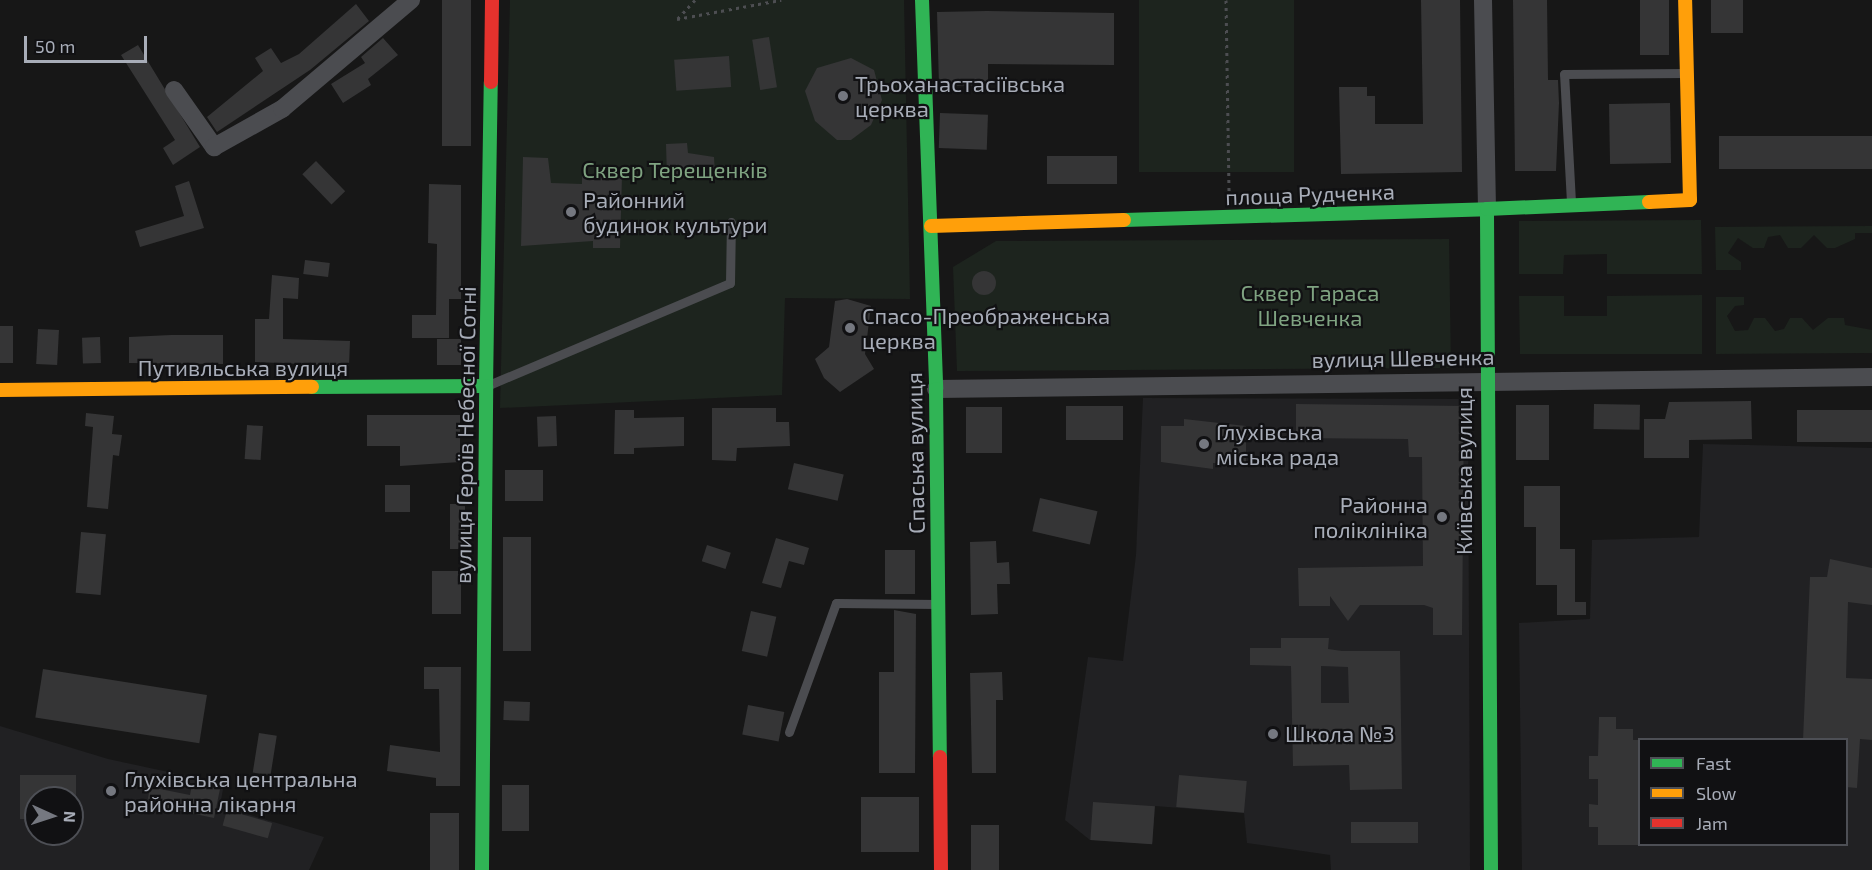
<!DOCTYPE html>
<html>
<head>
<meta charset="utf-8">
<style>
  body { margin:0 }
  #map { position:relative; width:1872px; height:870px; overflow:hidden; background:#171717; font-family:"Exo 2",sans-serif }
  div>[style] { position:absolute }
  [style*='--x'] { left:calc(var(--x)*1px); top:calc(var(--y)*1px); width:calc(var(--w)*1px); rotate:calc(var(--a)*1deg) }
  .built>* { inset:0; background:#212123 }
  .green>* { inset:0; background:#1d241e; transform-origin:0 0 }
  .building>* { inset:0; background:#353536; transform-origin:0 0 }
  .round { border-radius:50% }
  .path>* { height:3px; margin-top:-1.5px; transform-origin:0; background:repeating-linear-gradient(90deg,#4d4e52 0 3px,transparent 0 7.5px) }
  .lane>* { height:9px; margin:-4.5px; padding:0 4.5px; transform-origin:4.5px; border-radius:4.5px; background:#4b4c50 }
  .street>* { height:18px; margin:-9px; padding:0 9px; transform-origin:9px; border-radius:9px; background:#4b4c50 }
  .fast>* { height:14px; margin:-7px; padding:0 7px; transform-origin:7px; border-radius:7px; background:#30b455 }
  .slow>* { height:14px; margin:-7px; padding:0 7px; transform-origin:7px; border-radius:7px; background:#ff9f0a }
  .jam>* { height:14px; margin:-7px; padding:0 7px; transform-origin:7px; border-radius:7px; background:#e5322d }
  .dots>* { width:16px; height:16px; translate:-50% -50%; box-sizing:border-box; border:3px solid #111113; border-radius:50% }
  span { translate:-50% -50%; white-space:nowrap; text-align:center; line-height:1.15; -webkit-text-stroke:4.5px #111113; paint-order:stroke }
  .poi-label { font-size:22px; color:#a8adb8 }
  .left { translate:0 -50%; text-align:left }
  .right { translate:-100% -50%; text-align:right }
  .park-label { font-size:22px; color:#7fa381 }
  .street-label { font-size:22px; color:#a8adb8 }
  .legend { position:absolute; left:1638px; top:738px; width:210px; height:108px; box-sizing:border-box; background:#111113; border:2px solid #4d4f55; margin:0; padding:8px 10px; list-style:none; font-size:18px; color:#a8adb8 }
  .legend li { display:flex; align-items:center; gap:12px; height:30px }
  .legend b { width:30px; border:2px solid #4d4f55 }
  .north { position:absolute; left:24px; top:786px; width:60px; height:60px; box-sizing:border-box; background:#111113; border:2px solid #4d4f55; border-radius:50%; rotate:93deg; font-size:16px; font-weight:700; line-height:24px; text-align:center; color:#a8adb8 }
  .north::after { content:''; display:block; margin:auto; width:21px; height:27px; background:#757880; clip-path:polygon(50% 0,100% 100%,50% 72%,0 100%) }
  .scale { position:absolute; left:24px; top:36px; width:123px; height:27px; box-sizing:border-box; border:3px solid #a8adb8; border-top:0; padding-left:8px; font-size:18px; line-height:21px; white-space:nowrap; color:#a8adb8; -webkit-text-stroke:4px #111113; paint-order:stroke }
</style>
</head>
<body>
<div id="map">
  <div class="built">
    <div style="clip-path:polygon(1143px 398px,1468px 399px,1470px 870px,1331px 870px,1330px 855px,1247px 843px,1244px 813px,1155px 806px,1152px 844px,1090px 840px,1065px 820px,1088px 657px,1123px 661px,1136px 555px)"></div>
    <div style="clip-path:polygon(evenodd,1703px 444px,1872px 448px,1872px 870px,1522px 870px,1519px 623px,1590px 619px,1592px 540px,1699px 537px,1703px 444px,1640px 740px,1846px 740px,1846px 844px,1640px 844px,1640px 740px)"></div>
    <div style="clip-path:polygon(evenodd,0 726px,108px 759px,224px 784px,220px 806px,324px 837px,309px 870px,0 870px,0 726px,36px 798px,72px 798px,72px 834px,36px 834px,36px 798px)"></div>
  </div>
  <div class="green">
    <div style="clip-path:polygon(510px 0,904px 0,910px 299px,785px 298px,782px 395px,500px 408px)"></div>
    <div style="left:1139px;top:0;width:155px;height:172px"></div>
    <div style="clip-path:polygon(1701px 220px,1702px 274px,1607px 274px,1607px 254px,1564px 255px,1563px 274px,1519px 274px,1519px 221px)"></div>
    <div style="clip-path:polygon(1872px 226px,1872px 233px,1855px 233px,1855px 239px,1835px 248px,1827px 248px,1814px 235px,1801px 248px,1788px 248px,1780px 235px,1768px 237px,1764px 248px,1753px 248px,1738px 238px,1728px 253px,1741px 262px,1741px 270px,1716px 270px,1715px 227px)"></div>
    <div style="clip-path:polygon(1449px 239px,1451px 368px,957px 371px,953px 267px,996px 241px)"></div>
    <div style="clip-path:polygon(1702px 295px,1702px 354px,1520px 354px,1519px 296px,1564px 296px,1564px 316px,1607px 316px,1607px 296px)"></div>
    <div style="clip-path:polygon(1716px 297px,1744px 297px,1744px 305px,1735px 306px,1727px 316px,1735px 331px,1748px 330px,1754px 318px,1765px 318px,1775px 331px,1784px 329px,1790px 318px,1802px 318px,1813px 330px,1828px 318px,1844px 318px,1845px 325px,1872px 330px,1872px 353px,1716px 354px)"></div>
  </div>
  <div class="building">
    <div style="left:442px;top:0;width:29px;height:146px"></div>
    <div style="clip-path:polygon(1421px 0,1460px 0,1462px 172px,1341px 174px,1339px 87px,1367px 87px,1367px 96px,1375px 96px,1375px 124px,1423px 124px)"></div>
    <div style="clip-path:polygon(1513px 0,1547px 0,1548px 80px,1558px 80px,1559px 103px,1556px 171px,1515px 171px)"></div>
    <div style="left:1640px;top:0;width:29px;height:55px"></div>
    <div style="left:1711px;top:0;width:32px;height:33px"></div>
    <div style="clip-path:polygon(356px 4px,369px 21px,310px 70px,217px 132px,207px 117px,263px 71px,255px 58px,271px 48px,281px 63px,299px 54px)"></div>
    <div style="clip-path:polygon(987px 11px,1114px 13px,1114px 65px,988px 64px,988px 85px,939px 86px,937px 12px)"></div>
    <div style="left:769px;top:37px;width:51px;height:17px;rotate:81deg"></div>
    <div style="clip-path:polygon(383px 38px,398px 55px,368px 79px,371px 85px,343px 103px,331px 84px,365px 63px,361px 57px)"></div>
    <div style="clip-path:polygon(138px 45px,200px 147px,173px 165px,163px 148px,175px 140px,121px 55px)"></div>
    <div style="left:729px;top:56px;width:31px;height:55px;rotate:86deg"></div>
    <div style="clip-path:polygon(851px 58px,874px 70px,882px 100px,871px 125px,851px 140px,837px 140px,815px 121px,805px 91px,817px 68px)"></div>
    <div style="left:1670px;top:103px;width:60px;height:61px;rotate:89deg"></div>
    <div style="left:940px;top:113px;width:48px;height:35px;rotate:2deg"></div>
    <div style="left:1719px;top:136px;width:153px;height:33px"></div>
    <div style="clip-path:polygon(687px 143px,688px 153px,714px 157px,715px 175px,667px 177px,666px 144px)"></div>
    <div style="left:1047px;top:156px;width:70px;height:28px"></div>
    <div style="clip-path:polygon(523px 157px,548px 158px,551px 183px,582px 184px,582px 175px,622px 176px,620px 248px,593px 248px,593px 241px,521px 246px)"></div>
    <div style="left:316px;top:161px;width:42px;height:19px;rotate:46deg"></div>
    <div style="clip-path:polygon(189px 181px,204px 228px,140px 247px,135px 231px,184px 216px,175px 186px)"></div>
    <div style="clip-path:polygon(429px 184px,461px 185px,461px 299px,449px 299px,449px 338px,412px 338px,412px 315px,436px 315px,437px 244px,428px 243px)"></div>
    <div style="left:305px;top:260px;width:25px;height:14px;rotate:7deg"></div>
    <div class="round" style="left:972px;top:271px;width:24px;height:24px"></div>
    <div style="clip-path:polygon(272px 275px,299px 278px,298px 299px,283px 298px,283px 339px,350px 341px,349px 366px,255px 362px,255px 319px,269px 319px)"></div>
    <div style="clip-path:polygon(847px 299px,871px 306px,865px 354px,874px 369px,840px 392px,824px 378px,815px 359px,829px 347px,835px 301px)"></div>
    <div style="left:0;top:326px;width:13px;height:37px"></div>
    <div style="left:38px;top:329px;width:21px;height:35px;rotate:3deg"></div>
    <div style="clip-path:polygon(171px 335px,223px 335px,223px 364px,129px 363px,129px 337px)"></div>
    <div style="left:100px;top:337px;width:26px;height:18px;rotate:88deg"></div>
    <div style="left:437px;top:339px;width:24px;height:26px"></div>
    <div style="clip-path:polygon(1751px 401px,1752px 439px,1689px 440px,1689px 458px,1644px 458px,1644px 419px,1665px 419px,1669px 402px)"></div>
    <div style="clip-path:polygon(1296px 404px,1464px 406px,1462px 635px,1433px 635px,1433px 608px,1424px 605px,1360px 605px,1348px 621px,1330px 596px,1330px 606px,1299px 606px,1298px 568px,1423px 566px,1422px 457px,1409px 457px,1408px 439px,1296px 438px)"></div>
    <div style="left:1594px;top:404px;width:46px;height:25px;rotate:1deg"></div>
    <div style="left:1516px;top:405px;width:33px;height:55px"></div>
    <div style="left:1123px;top:406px;width:34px;height:57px;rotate:90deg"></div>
    <div style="left:966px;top:407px;width:36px;height:46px"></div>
    <div style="clip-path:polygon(712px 408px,776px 408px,776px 422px,789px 422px,790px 446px,737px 448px,736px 461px,712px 460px)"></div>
    <div style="clip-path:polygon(615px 410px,634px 410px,634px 418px,684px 417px,684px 446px,634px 448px,634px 454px,614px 454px)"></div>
    <div style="left:1872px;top:410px;width:32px;height:75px;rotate:90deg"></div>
    <div style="clip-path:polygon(86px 413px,114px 416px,112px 434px,122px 435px,119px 456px,113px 455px,108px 509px,87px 507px,93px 427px,85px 426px)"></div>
    <div style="clip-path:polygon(367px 415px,460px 415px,460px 462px,400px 466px,400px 446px,367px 446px)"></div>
    <div style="left:556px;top:416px;width:30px;height:19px;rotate:88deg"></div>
    <div style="clip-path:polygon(1184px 419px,1246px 426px,1246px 463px,1213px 463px,1213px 469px,1161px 462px,1161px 426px,1184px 426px)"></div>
    <div style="left:247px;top:425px;width:16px;height:34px;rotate:4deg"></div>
    <div style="left:794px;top:463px;width:51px;height:27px;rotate:13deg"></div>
    <div style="left:505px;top:470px;width:38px;height:31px"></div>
    <div style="left:385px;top:485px;width:25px;height:27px"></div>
    <div style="clip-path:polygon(1524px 486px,1560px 486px,1560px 549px,1575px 549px,1575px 602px,1586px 602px,1586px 615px,1557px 615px,1557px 585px,1536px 585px,1536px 527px,1524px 527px)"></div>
    <div style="left:1040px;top:498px;width:59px;height:34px;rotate:13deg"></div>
    <div style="left:450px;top:504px;width:15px;height:45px"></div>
    <div style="left:81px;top:532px;width:25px;height:61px;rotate:5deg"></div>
    <div style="left:503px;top:537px;width:28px;height:114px"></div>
    <div style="clip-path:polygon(776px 538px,809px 548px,804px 565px,789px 561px,781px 588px,762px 583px)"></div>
    <div style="clip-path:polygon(996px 541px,997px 563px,1009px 562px,1010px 584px,997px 584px,998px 614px,971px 615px,970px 542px)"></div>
    <div style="left:707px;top:545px;width:25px;height:17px;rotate:18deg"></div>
    <div style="left:885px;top:550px;width:30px;height:44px"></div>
    <div style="clip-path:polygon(1830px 559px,1872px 568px,1872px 605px,1848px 602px,1846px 678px,1872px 679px,1872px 740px,1860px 739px,1857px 788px,1846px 787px,1846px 740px,1803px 740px,1810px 577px,1827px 577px)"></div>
    <div style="left:432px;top:571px;width:29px;height:43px"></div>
    <div style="clip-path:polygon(894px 610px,916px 614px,915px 773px,879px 773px,879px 672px,894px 672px)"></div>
    <div style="left:751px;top:611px;width:26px;height:41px;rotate:13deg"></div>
    <div style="clip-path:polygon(evenodd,1281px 638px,1329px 638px,1328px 649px,1342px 651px,1400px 651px,1402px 789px,1350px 790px,1349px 765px,1293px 766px,1291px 666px,1250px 665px,1250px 648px,1281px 648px,1281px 638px,1321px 666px,1348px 667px,1349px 703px,1321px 703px,1321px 666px)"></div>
    <div style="clip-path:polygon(424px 667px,461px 667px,460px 786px,436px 786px,436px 778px,387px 771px,390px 745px,440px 752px,439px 689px,424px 689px)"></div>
    <div style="left:43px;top:669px;width:166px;height:49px;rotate:9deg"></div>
    <div style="clip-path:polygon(1002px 672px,1003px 700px,996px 700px,996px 773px,972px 773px,970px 673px)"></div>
    <div style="left:504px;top:701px;width:26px;height:19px;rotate:2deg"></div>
    <div style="left:748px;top:705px;width:37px;height:30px;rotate:11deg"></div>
    <div style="clip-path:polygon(1599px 717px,1616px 717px,1616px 729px,1633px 729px,1633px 740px,1640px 740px,1640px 845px,1598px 845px,1598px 827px,1589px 827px,1589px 804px,1598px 805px,1598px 779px,1589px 779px,1589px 756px,1598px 756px)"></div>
    <div style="left:259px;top:733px;width:18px;height:40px;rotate:9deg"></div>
    <div style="clip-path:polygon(20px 775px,76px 775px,76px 798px,36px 798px,36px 819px,20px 819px)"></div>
    <div style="left:1179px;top:775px;width:68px;height:32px;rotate:5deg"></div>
    <div style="clip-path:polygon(192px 784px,220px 789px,214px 818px,147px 804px,150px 787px,190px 795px)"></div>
    <div style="left:502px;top:785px;width:27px;height:46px"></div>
    <div style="left:861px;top:797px;width:58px;height:55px"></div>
    <div style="left:1093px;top:802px;width:62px;height:38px;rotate:4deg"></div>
    <div style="left:227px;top:810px;width:47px;height:16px;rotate:16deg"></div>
    <div style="left:430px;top:813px;width:29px;height:57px"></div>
    <div style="left:1418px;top:822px;width:21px;height:67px;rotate:90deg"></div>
    <div style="left:971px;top:825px;width:28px;height:45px"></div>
  </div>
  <div class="path">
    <div style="--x:695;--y:0;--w:26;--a:133"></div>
    <div style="--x:677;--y:19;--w:106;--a:-10.4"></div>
    <div style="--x:1226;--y:0;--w:199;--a:89.1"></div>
  </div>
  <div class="lane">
    <div style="--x:1571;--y:202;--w:128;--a:-93.1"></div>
    <div style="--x:1564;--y:74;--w:120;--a:-0.5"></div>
    <div style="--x:491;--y:384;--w:259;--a:-22.9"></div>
    <div style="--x:730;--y:283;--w:61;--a:-89.1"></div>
    <div style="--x:789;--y:732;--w:137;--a:-70"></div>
    <div style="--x:836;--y:603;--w:102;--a:0.6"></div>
  </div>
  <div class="street">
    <div style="--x:1483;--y:0;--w:209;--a:88.9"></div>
    <div style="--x:174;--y:90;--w:70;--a:54.9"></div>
    <div style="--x:214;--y:147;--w:78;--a:-29.2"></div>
    <div style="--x:282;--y:109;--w:169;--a:-40.2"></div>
    <div style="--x:936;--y:389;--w:936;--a:-0.73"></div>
  </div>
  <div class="fast">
    <div style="--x:922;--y:0;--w:389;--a:87.9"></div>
    <div style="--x:936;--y:389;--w:368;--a:89.4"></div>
    <div style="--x:1124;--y:220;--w:363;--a:-1.7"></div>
    <div style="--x:312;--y:387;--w:174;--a:-0.3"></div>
    <div style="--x:486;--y:386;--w:304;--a:-89.1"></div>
    <div style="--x:482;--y:870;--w:484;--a:-89.5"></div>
    <div style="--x:1491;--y:870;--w:661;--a:-90.35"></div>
    <div style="--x:1487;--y:209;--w:162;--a:-2.5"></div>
  </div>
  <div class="slow">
    <div style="--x:1649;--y:202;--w:41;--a:-2.8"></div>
    <div style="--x:1690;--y:200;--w:200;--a:-91.4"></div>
    <div style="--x:931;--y:226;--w:193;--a:-1.8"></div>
    <div style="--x:0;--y:390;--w:312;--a:-0.6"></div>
  </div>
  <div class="jam">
    <div style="--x:491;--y:82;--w:82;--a:-89.3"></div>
    <div style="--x:940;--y:757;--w:113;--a:89.5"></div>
  </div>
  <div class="dots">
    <div style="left:843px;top:96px;background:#757880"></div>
    <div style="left:571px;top:212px;background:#757880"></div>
    <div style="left:850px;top:328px;background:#757880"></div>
    <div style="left:1204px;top:444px;background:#757880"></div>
    <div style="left:1442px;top:517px;background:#757880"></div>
    <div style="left:1273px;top:734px;background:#757880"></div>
    <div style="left:111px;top:791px;background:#757880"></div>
  </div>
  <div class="poi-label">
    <span class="left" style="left:855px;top:96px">Трьоханастасіївська<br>церква</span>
    <span class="left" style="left:583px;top:212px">Районний<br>будинок культури</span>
    <span class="left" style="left:862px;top:328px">Спасо-Преображенська<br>церква</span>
    <span class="left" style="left:1216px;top:444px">Глухівська<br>міська рада</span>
    <span class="right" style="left:1428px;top:517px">Районна<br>поліклініка</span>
    <span class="left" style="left:1285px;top:734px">Школа №3</span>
    <span class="left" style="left:124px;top:791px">Глухівська центральна<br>районна лікарня</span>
  </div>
  <div class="park-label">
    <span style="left:675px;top:170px">Сквер Терещенків</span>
    <span style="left:1310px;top:305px">Сквер Тараса<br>Шевченка</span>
  </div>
  <div class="street-label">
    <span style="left:1310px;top:194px;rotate:-2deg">площа Рудченка</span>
    <span style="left:1403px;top:358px;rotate:-1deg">вулиця Шевченка</span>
    <span style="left:243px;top:368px">Путивльська вулиця</span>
    <span style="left:465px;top:435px;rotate:-89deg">вулиця Героїв Небесної Сотні</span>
    <span style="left:915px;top:453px;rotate:-91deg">Спаська вулиця</span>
    <span style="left:1464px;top:471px;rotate:-90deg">Київська вулиця</span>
  </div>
  <ul class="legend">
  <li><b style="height:8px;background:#30b455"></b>Fast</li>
  <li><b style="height:8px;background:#ff9f0a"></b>Slow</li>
  <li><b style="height:8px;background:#e5322d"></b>Jam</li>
  </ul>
  <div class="north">N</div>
  <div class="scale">50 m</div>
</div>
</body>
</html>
